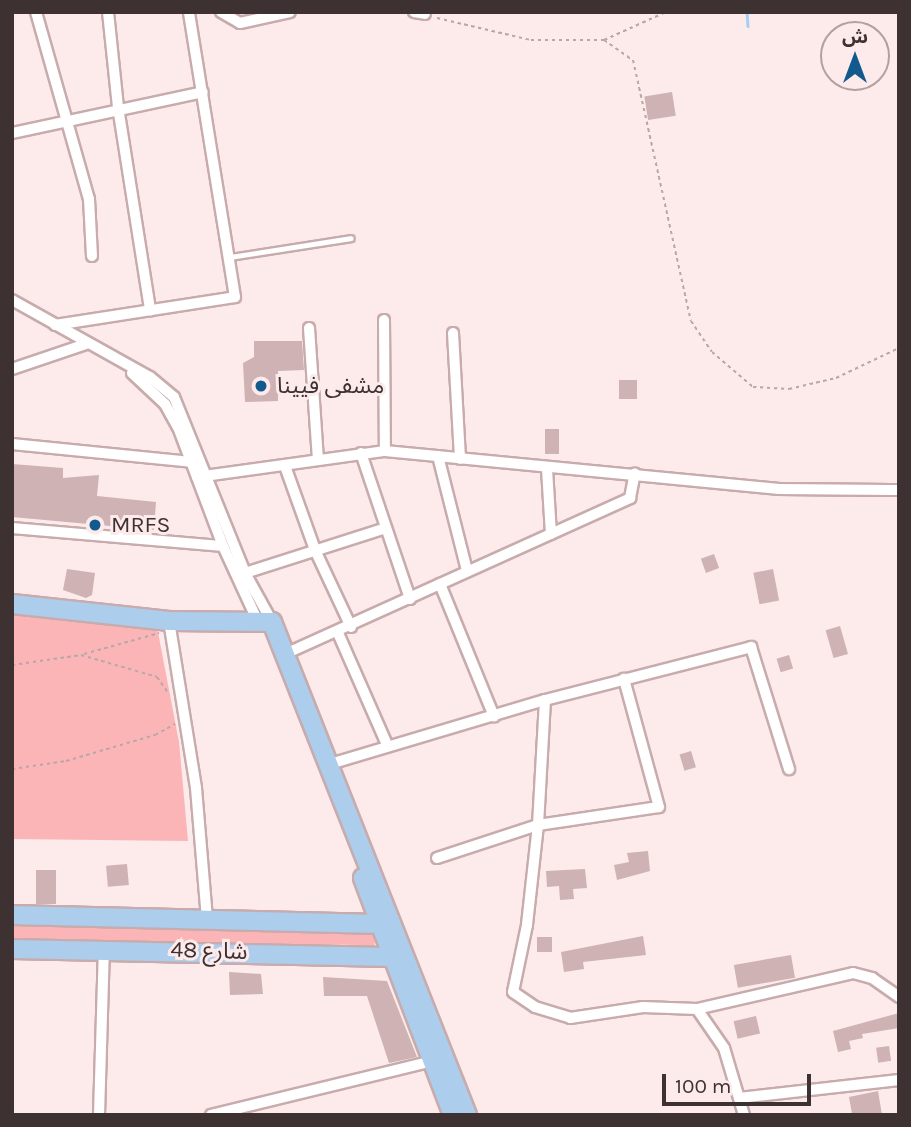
<!DOCTYPE html>
<html>
<head>
<meta charset="utf-8">
<style>
  body { margin:0 }
  #map { position:relative; width:911px; height:1127px; overflow:hidden; background:#fdeaeb; font-family:Karla,"Noto Sans Arabic",sans-serif }
  div>[style] { position:absolute }
  [style*='--x'] { left:calc(var(--x)*1px); top:calc(var(--y)*1px); width:calc(var(--w)*1px); rotate:calc(var(--a)*1deg) }
  .green>* { inset:0; background:#fbb5b7; transform-origin:0 0 }
  .stream>* { height:2.5px; margin:-1.25px; padding:0 1.25px; transform-origin:1.25px; border-radius:1.25px; background:#a5cff4 }
  .building>* { inset:0; background:#cfb2b3; transform-origin:0 0 }
  .path>* { height:2px; margin-top:-1px; transform-origin:0; background:repeating-linear-gradient(90deg,#b8a7a8 0 3.5px,transparent 0 7px) }
  .roads { filter:drop-shadow(2px 0 #c8abac) drop-shadow(-2px 0 #c8abac) drop-shadow(0 2px #c8abac) drop-shadow(0 -2px #c8abac) }
  .lane>* { height:5px; margin:-2.5px; padding:0 2.5px; transform-origin:2.5px; border-radius:2.5px; background:#fff }
  .street>* { height:10px; margin:-5px; padding:0 5px; transform-origin:5px; border-radius:5px; background:#fff }
  .primary>* { height:18px; margin:-9px; padding:0 9px; transform-origin:9px; border-radius:9px; background:#accdeb }
  .dots>* { width:19px; height:19px; translate:-50% -50%; box-sizing:border-box; border:4px solid #fdeaeb; border-radius:50% }
  span { translate:-50% -50%; white-space:nowrap; text-align:center; line-height:1.15; -webkit-text-stroke:6px #fdeaeb; paint-order:stroke }
  .poi-label { font-size:23px; color:#3d3132 }
  .left { translate:0 -50%; text-align:left }
  .street-label { font-size:23px; color:#3d3132 }
  .frame { position:absolute; inset:0; border:14px solid #3d3132; pointer-events:none }
  .north { position:absolute; left:820px; top:21px; width:70px; height:70px; box-sizing:border-box; background:#fdeaeb; border:2px solid #b0a0a1; border-radius:50%; rotate:0deg; font-size:19px; font-weight:700; line-height:28px; text-align:center; color:#3d3132 }
  .north::after { content:''; display:block; margin:auto; width:24px; height:32px; background:#125a8e; clip-path:polygon(50% 0,100% 100%,50% 72%,0 100%) }
  .scale { position:absolute; left:662px; top:1074px; width:149px; height:32px; box-sizing:border-box; border:4px solid #3d3132; border-top:0; padding-left:9px; font-size:21px; line-height:24px; white-space:nowrap; color:#3d3132; -webkit-text-stroke:5px #fdeaeb; paint-order:stroke }
</style>
</head>
<body>
<div id="map">
  <div class="green">
    <div style="clip-path:polygon(12px 612px,157px 627px,179px 742px,188px 841px,12px 839px)"></div>
    <div style="left:12px;top:925px;width:363px;height:14px;rotate:1deg"></div>
  </div>
  <div class="stream">
    <div style="--x:747;--y:12;--w:14;--a:86"></div>
  </div>
  <div class="building">
    <div style="left:672px;top:92px;width:24px;height:28px;rotate:81deg"></div>
    <div style="clip-path:polygon(254px 341px,302px 341px,304px 370px,278px 371px,278px 401px,245px 402px,243px 363px,254px 357px)"></div>
    <div style="left:619px;top:380px;width:18px;height:19px"></div>
    <div style="left:545px;top:429px;width:14px;height:25px"></div>
    <div style="clip-path:polygon(12px 464px,63px 468px,63px 478px,99px 475px,97px 496px,156px 502px,154px 530px,12px 517px)"></div>
    <div style="left:714px;top:554px;width:15px;height:14px;rotate:70deg"></div>
    <div style="clip-path:polygon(67px 569px,95px 573px,92px 595px,86px 598px,63px 590px)"></div>
    <div style="left:773px;top:569px;width:32px;height:20px;rotate:79deg"></div>
    <div style="left:840px;top:626px;width:29px;height:15px;rotate:74deg"></div>
    <div style="left:789px;top:655px;width:14px;height:13px;rotate:73deg"></div>
    <div style="left:691px;top:751px;width:17px;height:12px;rotate:73deg"></div>
    <div style="clip-path:polygon(648px 851px,650px 871px,617px 880px,614px 865px,629px 862px,627px 853px)"></div>
    <div style="left:127px;top:864px;width:21px;height:21px;rotate:85deg"></div>
    <div style="clip-path:polygon(585px 869px,587px 888px,573px 889px,574px 899px,560px 900px,559px 886px,547px 887px,546px 871px)"></div>
    <div style="left:36px;top:870px;width:20px;height:34px"></div>
    <div style="clip-path:polygon(643px 936px,646px 955px,583px 962px,584px 969px,564px 972px,561px 952px)"></div>
    <div style="left:537px;top:937px;width:15px;height:15px"></div>
    <div style="left:791px;top:955px;width:23px;height:58px;rotate:80deg"></div>
    <div style="clip-path:polygon(229px 972px,261px 974px,263px 994px,230px 995px)"></div>
    <div style="clip-path:polygon(323px 977px,387px 981px,417px 1057px,389px 1063px,367px 996px,324px 996px)"></div>
    <div style="clip-path:polygon(899px 1013px,899px 1028px,862px 1034px,863px 1038px,849px 1041px,851px 1049px,838px 1052px,833px 1031px)"></div>
    <div style="left:756px;top:1016px;width:18px;height:23px;rotate:77deg"></div>
    <div style="left:889px;top:1046px;width:15px;height:13px;rotate:82deg"></div>
    <div style="clip-path:polygon(878px 1091px,882px 1115px,852px 1114px,849px 1097px)"></div>
  </div>
  <div class="path">
    <div style="--x:437;--y:18;--w:97;--a:13.2"></div>
    <div style="--x:531;--y:40;--w:73;--a:0"></div>
    <div style="--x:604;--y:40;--w:68;--a:-24.3"></div>
    <div style="--x:604;--y:40;--w:35;--a:35"></div>
    <div style="--x:633;--y:60;--w:267;--a:77.5"></div>
    <div style="--x:691;--y:321;--w:37;--a:56"></div>
    <div style="--x:712;--y:352;--w:54;--a:40.5"></div>
    <div style="--x:753;--y:387;--w:36;--a:3"></div>
    <div style="--x:789;--y:389;--w:48;--a:-13.2"></div>
    <div style="--x:836;--y:378;--w:70;--a:-25.5"></div>
    <div style="--x:84;--y:654;--w:78;--a:-15.6"></div>
    <div style="--x:12;--y:665;--w:70;--a:-8.2"></div>
    <div style="--x:81;--y:655;--w:79;--a:16.1"></div>
    <div style="--x:157;--y:677;--w:21;--a:55"></div>
    <div style="--x:12;--y:769;--w:55;--a:-8.4"></div>
    <div style="--x:66;--y:761;--w:93;--a:-16.3"></div>
    <div style="--x:155;--y:735;--w:23;--a:-29"></div>
  </div>
  <div class="roads">
    <div class="lane">
      <div style="--x:230;--y:257;--w:122;--a:-8.9"></div>
    </div>
    <div class="street">
      <div style="--x:36;--y:12;--w:194;--a:74.2"></div>
      <div style="--x:89;--y:199;--w:57;--a:87"></div>
      <div style="--x:108;--y:12;--w:96;--a:84"></div>
      <div style="--x:118;--y:107;--w:206;--a:81"></div>
      <div style="--x:221;--y:12;--w:22;--a:30"></div>
      <div style="--x:240;--y:23;--w:51;--a:-12.4"></div>
      <div style="--x:414;--y:12;--w:11;--a:10"></div>
      <div style="--x:12;--y:133;--w:195;--a:-12.1"></div>
      <div style="--x:12;--y:300;--w:158;--a:29.2"></div>
      <div style="--x:150;--y:377;--w:31;--a:40"></div>
      <div style="--x:174;--y:397;--w:190;--a:68"></div>
      <div style="--x:245;--y:573;--w:56;--a:61.1"></div>
      <div style="--x:384;--y:320;--w:131;--a:89.6"></div>
      <div style="--x:55;--y:325;--w:182;--a:-8.8"></div>
      <div style="--x:235;--y:297;--w:289;--a:-99.2"></div>
      <div style="--x:309;--y:328;--w:132;--a:86.1"></div>
      <div style="--x:453;--y:333;--w:126;--a:86.8"></div>
      <div style="--x:12;--y:369;--w:78;--a:-18.7"></div>
      <div style="--x:132;--y:373;--w:45;--a:43.2"></div>
      <div style="--x:165;--y:404;--w:26;--a:61"></div>
      <div style="--x:178;--y:427;--w:127;--a:69.3"></div>
      <div style="--x:223;--y:546;--w:86;--a:65.2"></div>
      <div style="--x:12;--y:444;--w:180;--a:5.7"></div>
      <div style="--x:361;--y:453;--w:154;--a:71.4"></div>
      <div style="--x:438;--y:456;--w:119;--a:75.8"></div>
      <div style="--x:285;--y:466;--w:89;--a:70.3"></div>
      <div style="--x:315;--y:550;--w:85;--a:64.9"></div>
      <div style="--x:547;--y:469;--w:65;--a:86.5"></div>
      <div style="--x:197;--y:477;--w:190;--a:-7.9"></div>
      <div style="--x:385;--y:451;--w:396;--a:5.5"></div>
      <div style="--x:779;--y:489;--w:120;--a:0.5"></div>
      <div style="--x:12;--y:528;--w:212;--a:4.9"></div>
      <div style="--x:245;--y:573;--w:148;--a:-17.7"></div>
      <div style="--x:440;--y:584;--w:143;--a:67.8"></div>
      <div style="--x:169;--y:621;--w:169;--a:80.8"></div>
      <div style="--x:196;--y:788;--w:132;--a:85.2"></div>
      <div style="--x:338;--y:633;--w:124;--a:66.3"></div>
      <div style="--x:285;--y:654;--w:379;--a:-24.3"></div>
      <div style="--x:630;--y:498;--w:25;--a:-79"></div>
      <div style="--x:545;--y:700;--w:125;--a:93.2"></div>
      <div style="--x:538;--y:825;--w:101;--a:96.3"></div>
      <div style="--x:527;--y:925;--w:68;--a:101.8"></div>
      <div style="--x:513;--y:992;--w:27;--a:34"></div>
      <div style="--x:535;--y:1007;--w:37;--a:17"></div>
      <div style="--x:570;--y:1018;--w:74;--a:-8.6"></div>
      <div style="--x:643;--y:1007;--w:54;--a:2.1"></div>
      <div style="--x:697;--y:1009;--w:160;--a:-13"></div>
      <div style="--x:853;--y:973;--w:20;--a:15"></div>
      <div style="--x:872;--y:978;--w:33;--a:35"></div>
      <div style="--x:330;--y:764;--w:224;--a:-16.6"></div>
      <div style="--x:545;--y:700;--w:213;--a:-14.4"></div>
      <div style="--x:751;--y:647;--w:128;--a:72.7"></div>
      <div style="--x:437;--y:858;--w:106;--a:-18.1"></div>
      <div style="--x:538;--y:825;--w:122;--a:-8.5"></div>
      <div style="--x:659;--y:807;--w:133;--a:-105.3"></div>
      <div style="--x:697;--y:1009;--w:47;--a:55.3"></div>
      <div style="--x:724;--y:1048;--w:70;--a:73.4"></div>
      <div style="--x:739;--y:1098;--w:161;--a:-6.4"></div>
      <div style="--x:99;--y:1115;--w:166;--a:-88.3"></div>
      <div style="--x:211;--y:1115;--w:228;--a:-13.7"></div>
    </div>
    <div class="primary">
      <div style="--x:12;--y:604;--w:158;--a:6.2"></div>
      <div style="--x:169;--y:621;--w:103;--a:0.6"></div>
      <div style="--x:272;--y:622;--w:530;--a:68.42"></div>
      <div style="--x:363;--y:878;--w:254;--a:69.2"></div>
      <div style="--x:12;--y:915;--w:378;--a:1.4"></div>
      <div style="--x:12;--y:949;--w:389;--a:1.2"></div>
    </div>
  </div>
  <div class="dots">
    <div style="left:261px;top:386px;background:#125a8e"></div>
    <div style="left:95px;top:525px;background:#125a8e"></div>
  </div>
  <div class="poi-label">
    <span class="left" style="left:277px;top:386px">مشفى فيينا</span>
    <span class="left" style="left:111px;top:525px">MRFS</span>
  </div>
  <div class="street-label">
    <span style="left:209px;top:951px;rotate:2deg">48 شارع</span>
  </div>
  <div class="frame"></div>
  <div class="north">ش</div>
  <div class="scale">100 m</div>
</div>
</body>
</html>
